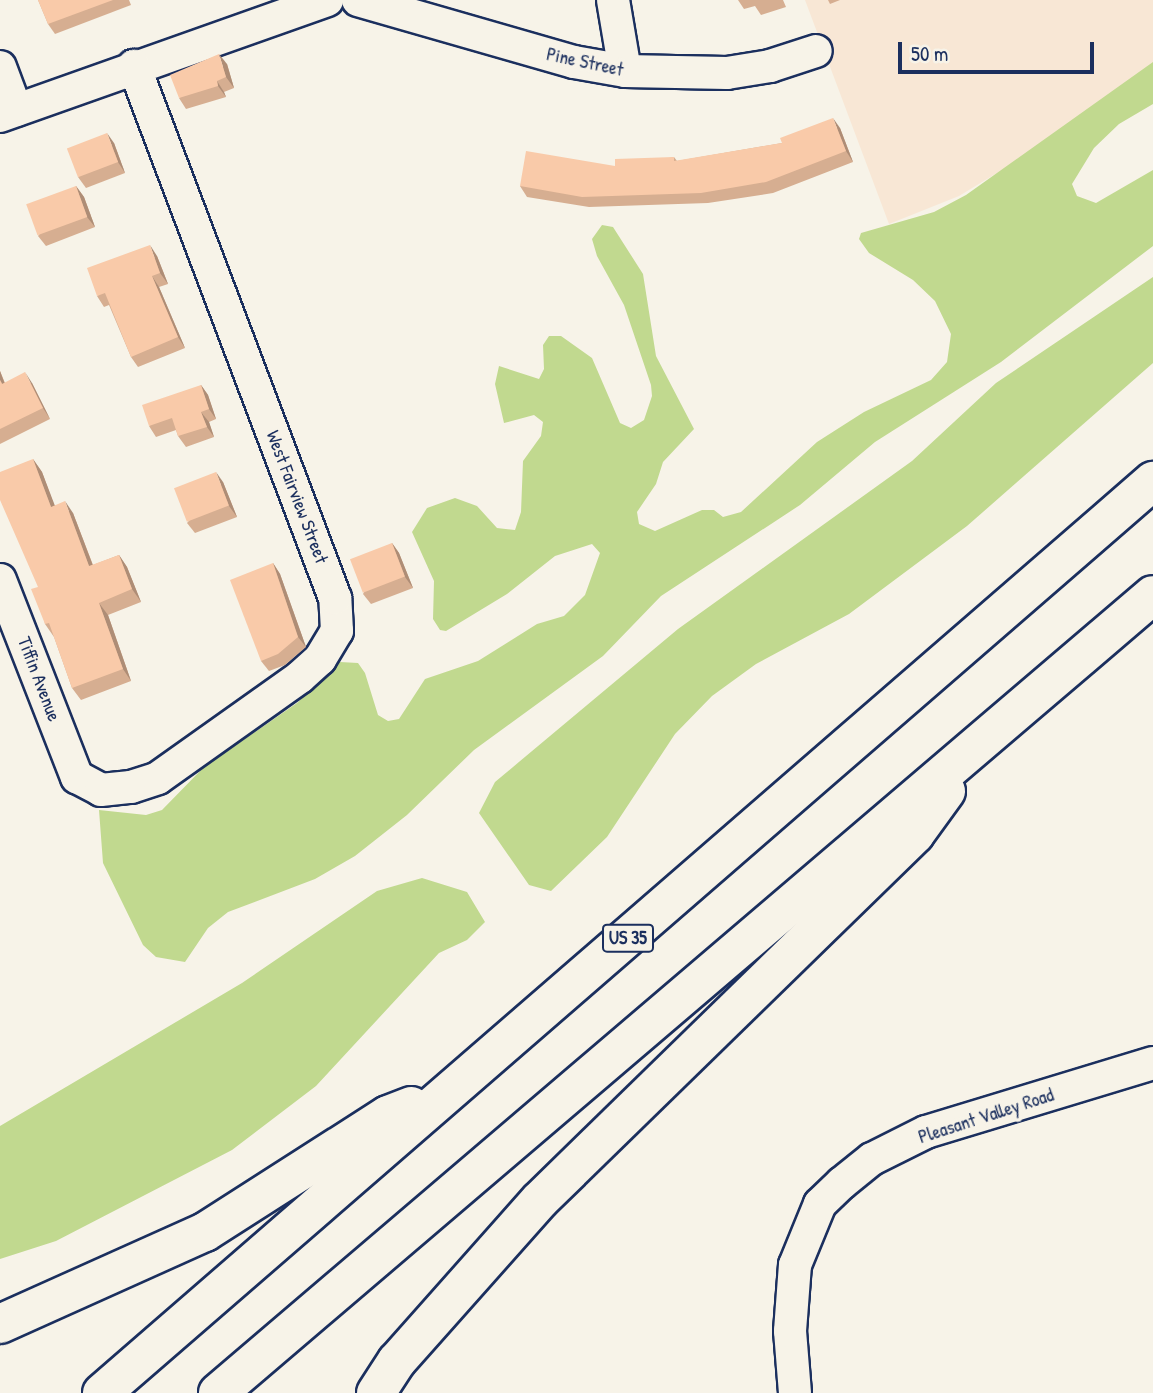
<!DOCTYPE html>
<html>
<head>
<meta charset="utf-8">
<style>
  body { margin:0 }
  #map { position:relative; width:1153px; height:1393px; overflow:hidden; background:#f7f3e8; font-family:"Patrick Hand",sans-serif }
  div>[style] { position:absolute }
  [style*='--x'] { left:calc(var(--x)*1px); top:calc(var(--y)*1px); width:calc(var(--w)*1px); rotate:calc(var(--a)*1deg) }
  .built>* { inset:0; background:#f8e7d5 }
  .green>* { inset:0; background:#c1d98f }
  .roads { filter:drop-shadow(2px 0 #1b2f5e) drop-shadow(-2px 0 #1b2f5e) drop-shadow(0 2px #1b2f5e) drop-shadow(0 -2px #1b2f5e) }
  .minor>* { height:32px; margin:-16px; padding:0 16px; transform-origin:16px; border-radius:16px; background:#f7f3e8 }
  .highway>* { height:38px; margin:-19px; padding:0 19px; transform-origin:19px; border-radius:19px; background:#f7f3e8 }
  .wall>* { inset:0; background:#d6ae91 }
  .shaded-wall>* { inset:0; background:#ae8d76 }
  .building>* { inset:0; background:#f9caa9; transform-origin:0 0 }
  span { translate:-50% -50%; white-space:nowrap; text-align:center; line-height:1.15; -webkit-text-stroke:7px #f7f3e8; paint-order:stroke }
  .shield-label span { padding:2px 5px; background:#f7f3e8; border:2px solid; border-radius:5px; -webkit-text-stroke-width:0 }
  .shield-label { font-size:18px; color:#1b2f5e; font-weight:700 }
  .street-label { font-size:19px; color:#1b2f5e }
  .scale { position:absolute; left:898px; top:42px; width:196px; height:32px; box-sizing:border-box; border:4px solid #1b2f5e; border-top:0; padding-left:9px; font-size:21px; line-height:24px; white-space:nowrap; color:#1b2f5e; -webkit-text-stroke:5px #f7f3e8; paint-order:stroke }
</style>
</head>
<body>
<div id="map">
  <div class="built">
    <div style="clip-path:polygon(805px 0,1153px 0,1153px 69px,1098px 112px,959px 196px,889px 224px)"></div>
  </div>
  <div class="green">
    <div style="clip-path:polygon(1153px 62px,1153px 104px,1119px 124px,1094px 148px,1072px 184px,1077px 196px,1096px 203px,1153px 170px,1153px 246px,1001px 362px,875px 442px,800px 505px,661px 596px,603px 656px,474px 750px,407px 815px,355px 856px,315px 879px,228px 912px,208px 928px,185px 962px,156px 957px,143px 945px,103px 863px,99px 810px,146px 815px,162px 810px,203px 768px,297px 703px,340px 662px,358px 663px,365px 673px,378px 715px,388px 721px,399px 719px,425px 679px,478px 661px,537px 624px,564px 616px,585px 595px,600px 553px,592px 544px,555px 556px,507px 594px,446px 631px,440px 630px,433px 619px,434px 581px,412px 532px,427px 508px,455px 498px,477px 506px,497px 528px,515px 530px,521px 512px,523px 461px,541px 436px,543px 422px,534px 415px,504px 423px,495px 384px,499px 366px,539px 379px,544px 369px,543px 345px,549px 336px,561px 336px,592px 358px,620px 423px,631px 428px,644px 420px,652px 396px,651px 385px,624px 305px,597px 256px,592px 239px,602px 225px,613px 227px,643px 274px,656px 356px,694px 429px,663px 462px,656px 484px,637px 512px,639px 524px,655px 531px,702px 510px,714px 510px,723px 517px,741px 512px,817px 442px,864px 412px,931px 380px,947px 362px,951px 334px,935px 301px,913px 280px,869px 253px,859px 239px,861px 233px,934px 212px,966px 195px)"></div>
    <div style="clip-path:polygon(1153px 277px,1153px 363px,967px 526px,849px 614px,756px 664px,712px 696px,675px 734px,607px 837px,551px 891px,529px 885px,479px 813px,495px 782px,678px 629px,912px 461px,996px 383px)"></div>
    <div style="clip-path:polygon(422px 878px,467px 892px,485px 922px,467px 940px,439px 953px,316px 1086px,232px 1150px,56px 1241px,0 1259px,0 1126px,242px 983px,377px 891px)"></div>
  </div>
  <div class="roads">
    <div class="minor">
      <div style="--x:358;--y:0;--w:225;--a:16"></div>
      <div style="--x:574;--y:62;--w:52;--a:10"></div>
      <div style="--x:625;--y:71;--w:102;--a:1.1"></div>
      <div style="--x:727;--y:73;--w:44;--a:-9.2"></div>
      <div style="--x:770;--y:66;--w:48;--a:-18.1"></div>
      <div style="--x:613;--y:0;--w:72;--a:80.4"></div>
      <div style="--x:0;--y:67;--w:46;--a:69.6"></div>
      <div style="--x:0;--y:116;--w:347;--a:-19.5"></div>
      <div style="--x:0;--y:580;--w:212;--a:68.7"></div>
      <div style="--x:77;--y:777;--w:27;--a:28"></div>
      <div style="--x:101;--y:790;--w:30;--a:-6"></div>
      <div style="--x:131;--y:787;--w:28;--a:-18"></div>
      <div style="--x:158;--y:778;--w:174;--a:-35.4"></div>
      <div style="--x:300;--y:677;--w:27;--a:-42"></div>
      <div style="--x:320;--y:659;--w:33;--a:-59"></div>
      <div style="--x:337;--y:631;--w:33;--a:-93"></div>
      <div style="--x:335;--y:598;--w:569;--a:-110.7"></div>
      <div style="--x:795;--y:1393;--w:62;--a:-94.6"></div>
      <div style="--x:790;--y:1331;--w:66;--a:-85.7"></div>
      <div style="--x:795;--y:1265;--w:66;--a:-67.7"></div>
      <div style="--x:820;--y:1204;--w:30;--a:-44"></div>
      <div style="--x:842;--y:1183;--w:38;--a:-39"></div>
      <div style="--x:872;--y:1159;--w:60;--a:-26.6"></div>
      <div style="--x:926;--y:1132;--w:237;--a:-16.9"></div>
    </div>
    <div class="highway">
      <div style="--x:0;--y:1324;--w:225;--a:-24.2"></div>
      <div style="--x:205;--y:1232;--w:217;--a:-32.6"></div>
      <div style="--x:388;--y:1115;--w:25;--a:-21"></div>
      <div style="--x:102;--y:1393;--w:1392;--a:-40.95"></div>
      <div style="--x:218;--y:1393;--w:1229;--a:-40.48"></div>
      <div style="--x:376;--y:1393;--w:38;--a:-57"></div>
      <div style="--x:397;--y:1361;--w:215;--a:-48.4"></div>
      <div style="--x:540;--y:1200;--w:524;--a:-44.3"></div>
      <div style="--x:915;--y:834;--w:53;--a:-54.2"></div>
    </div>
  </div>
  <div class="wall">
    <div style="clip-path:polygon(38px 0,129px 0,131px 5px,55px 34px,48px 24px)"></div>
    <div style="clip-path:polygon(738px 0,783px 0,786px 7px,761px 15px,755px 6px,744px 9px)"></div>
    <div style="clip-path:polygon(828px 0,840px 0,830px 4px)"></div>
    <div style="clip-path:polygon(227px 64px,234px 88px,224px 92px,226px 97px,186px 109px,179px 98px)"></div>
    <div style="clip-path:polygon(840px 128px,853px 162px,773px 193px,708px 203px,589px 207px,527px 197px,520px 186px,674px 157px,677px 161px,782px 143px)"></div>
    <div style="clip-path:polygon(114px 143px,125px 173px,86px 188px,78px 177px)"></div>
    <div style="clip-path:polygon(76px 186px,84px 197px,95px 227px,46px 246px,38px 236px)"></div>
    <div style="clip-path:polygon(157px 256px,168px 284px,159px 287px,185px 348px,138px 367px,131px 357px,109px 305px,104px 307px,97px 296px)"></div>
    <div style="clip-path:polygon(0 371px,5px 383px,32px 383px,50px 419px,0 444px)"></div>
    <div style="clip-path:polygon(201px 385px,208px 395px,216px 419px,209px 422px,214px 437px,186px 447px,178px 436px,176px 430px,156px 437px,149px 426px)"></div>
    <div style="clip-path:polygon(33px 459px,42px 472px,54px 505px,73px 513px,93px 565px,119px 555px,127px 567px,141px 602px,108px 615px,131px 681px,81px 700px,72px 688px,54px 637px,45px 624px,38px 587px)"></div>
    <div style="clip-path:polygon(223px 482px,237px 517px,195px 533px,187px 523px)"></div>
    <div style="clip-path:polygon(392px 543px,399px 553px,413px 588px,371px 604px,363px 594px)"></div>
    <div style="clip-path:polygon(273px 563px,280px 574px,306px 647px,285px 665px,269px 671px,261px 661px)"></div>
  </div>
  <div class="shaded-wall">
    <div style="clip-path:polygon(219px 54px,227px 64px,234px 88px,226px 77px)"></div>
    <div style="clip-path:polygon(217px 81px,224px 92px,226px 97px,218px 86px)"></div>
    <div style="clip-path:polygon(833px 118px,840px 128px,853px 162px,846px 151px)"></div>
    <div style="clip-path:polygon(107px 133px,114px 143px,125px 173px,118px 162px)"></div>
    <div style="clip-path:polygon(76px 186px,84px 197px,95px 227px,87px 217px)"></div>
    <div style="clip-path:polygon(150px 245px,157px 256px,168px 284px,160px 273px)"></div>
    <div style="clip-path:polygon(152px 276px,159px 287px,185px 348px,178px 337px)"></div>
    <div style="clip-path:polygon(0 371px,9px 395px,0 380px)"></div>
    <div style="clip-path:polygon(25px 372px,32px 383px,50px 419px,43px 408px)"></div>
    <div style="clip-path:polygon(201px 385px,208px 395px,216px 419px,209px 409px)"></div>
    <div style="clip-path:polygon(201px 412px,209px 422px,214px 437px,207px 427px)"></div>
    <div style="clip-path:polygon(33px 459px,42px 472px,60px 519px,51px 507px)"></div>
    <div style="clip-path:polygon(216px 472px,223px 482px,237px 517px,229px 506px)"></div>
    <div style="clip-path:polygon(65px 501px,73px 513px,98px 579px,89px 566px)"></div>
    <div style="clip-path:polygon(392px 543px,399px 553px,413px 588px,405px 577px)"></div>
    <div style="clip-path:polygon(119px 555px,127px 567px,141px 602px,132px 589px)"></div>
    <div style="clip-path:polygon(273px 563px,280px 574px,306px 647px,298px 637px)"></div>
    <div style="clip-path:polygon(99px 603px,108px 615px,131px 681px,123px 669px)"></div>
  </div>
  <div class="building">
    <div style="clip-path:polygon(38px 0,113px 0,48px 24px)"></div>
    <div style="clip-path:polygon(219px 54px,226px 77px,217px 81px,218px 86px,179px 98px,170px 75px)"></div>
    <div style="clip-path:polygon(833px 118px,846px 151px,766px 182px,701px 193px,582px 197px,520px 186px,526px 151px,615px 166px,615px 159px,674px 157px,674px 161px,782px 143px,780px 138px)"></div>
    <div style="left:107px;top:133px;width:31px;height:43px;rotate:69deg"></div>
    <div style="left:76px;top:186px;width:33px;height:53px;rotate:70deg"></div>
    <div style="clip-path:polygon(150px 245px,160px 273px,152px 276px,178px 337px,131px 357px,105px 293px,97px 296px,87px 268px)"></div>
    <div style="clip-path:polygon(25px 372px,43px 408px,0 429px,0 380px,2px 384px)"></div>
    <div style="clip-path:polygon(201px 385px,209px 409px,201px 412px,207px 427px,178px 436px,172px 418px,149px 426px,142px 405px)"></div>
    <div style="clip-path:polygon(33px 459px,51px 507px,65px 501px,89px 566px,119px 555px,132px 589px,99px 603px,123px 669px,72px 688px,49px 623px,45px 624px,31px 589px,38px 587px,0 500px,0 472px)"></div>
    <div style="left:216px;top:472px;width:36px;height:45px;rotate:69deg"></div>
    <div style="left:392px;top:543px;width:36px;height:45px;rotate:69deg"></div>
    <div style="clip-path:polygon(273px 563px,298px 637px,278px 654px,261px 661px,230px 580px)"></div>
  </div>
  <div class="shield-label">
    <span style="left:628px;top:938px">US 35</span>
  </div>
  <div class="street-label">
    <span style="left:585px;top:62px;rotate:12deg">Pine Street</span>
    <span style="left:297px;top:497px;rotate:69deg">West Fairview Street</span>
    <span style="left:39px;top:679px;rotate:69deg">Tiffin Avenue</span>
    <span style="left:986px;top:1116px;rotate:-18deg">Pleasant Valley Road</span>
  </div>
  <div class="scale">50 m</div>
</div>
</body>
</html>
